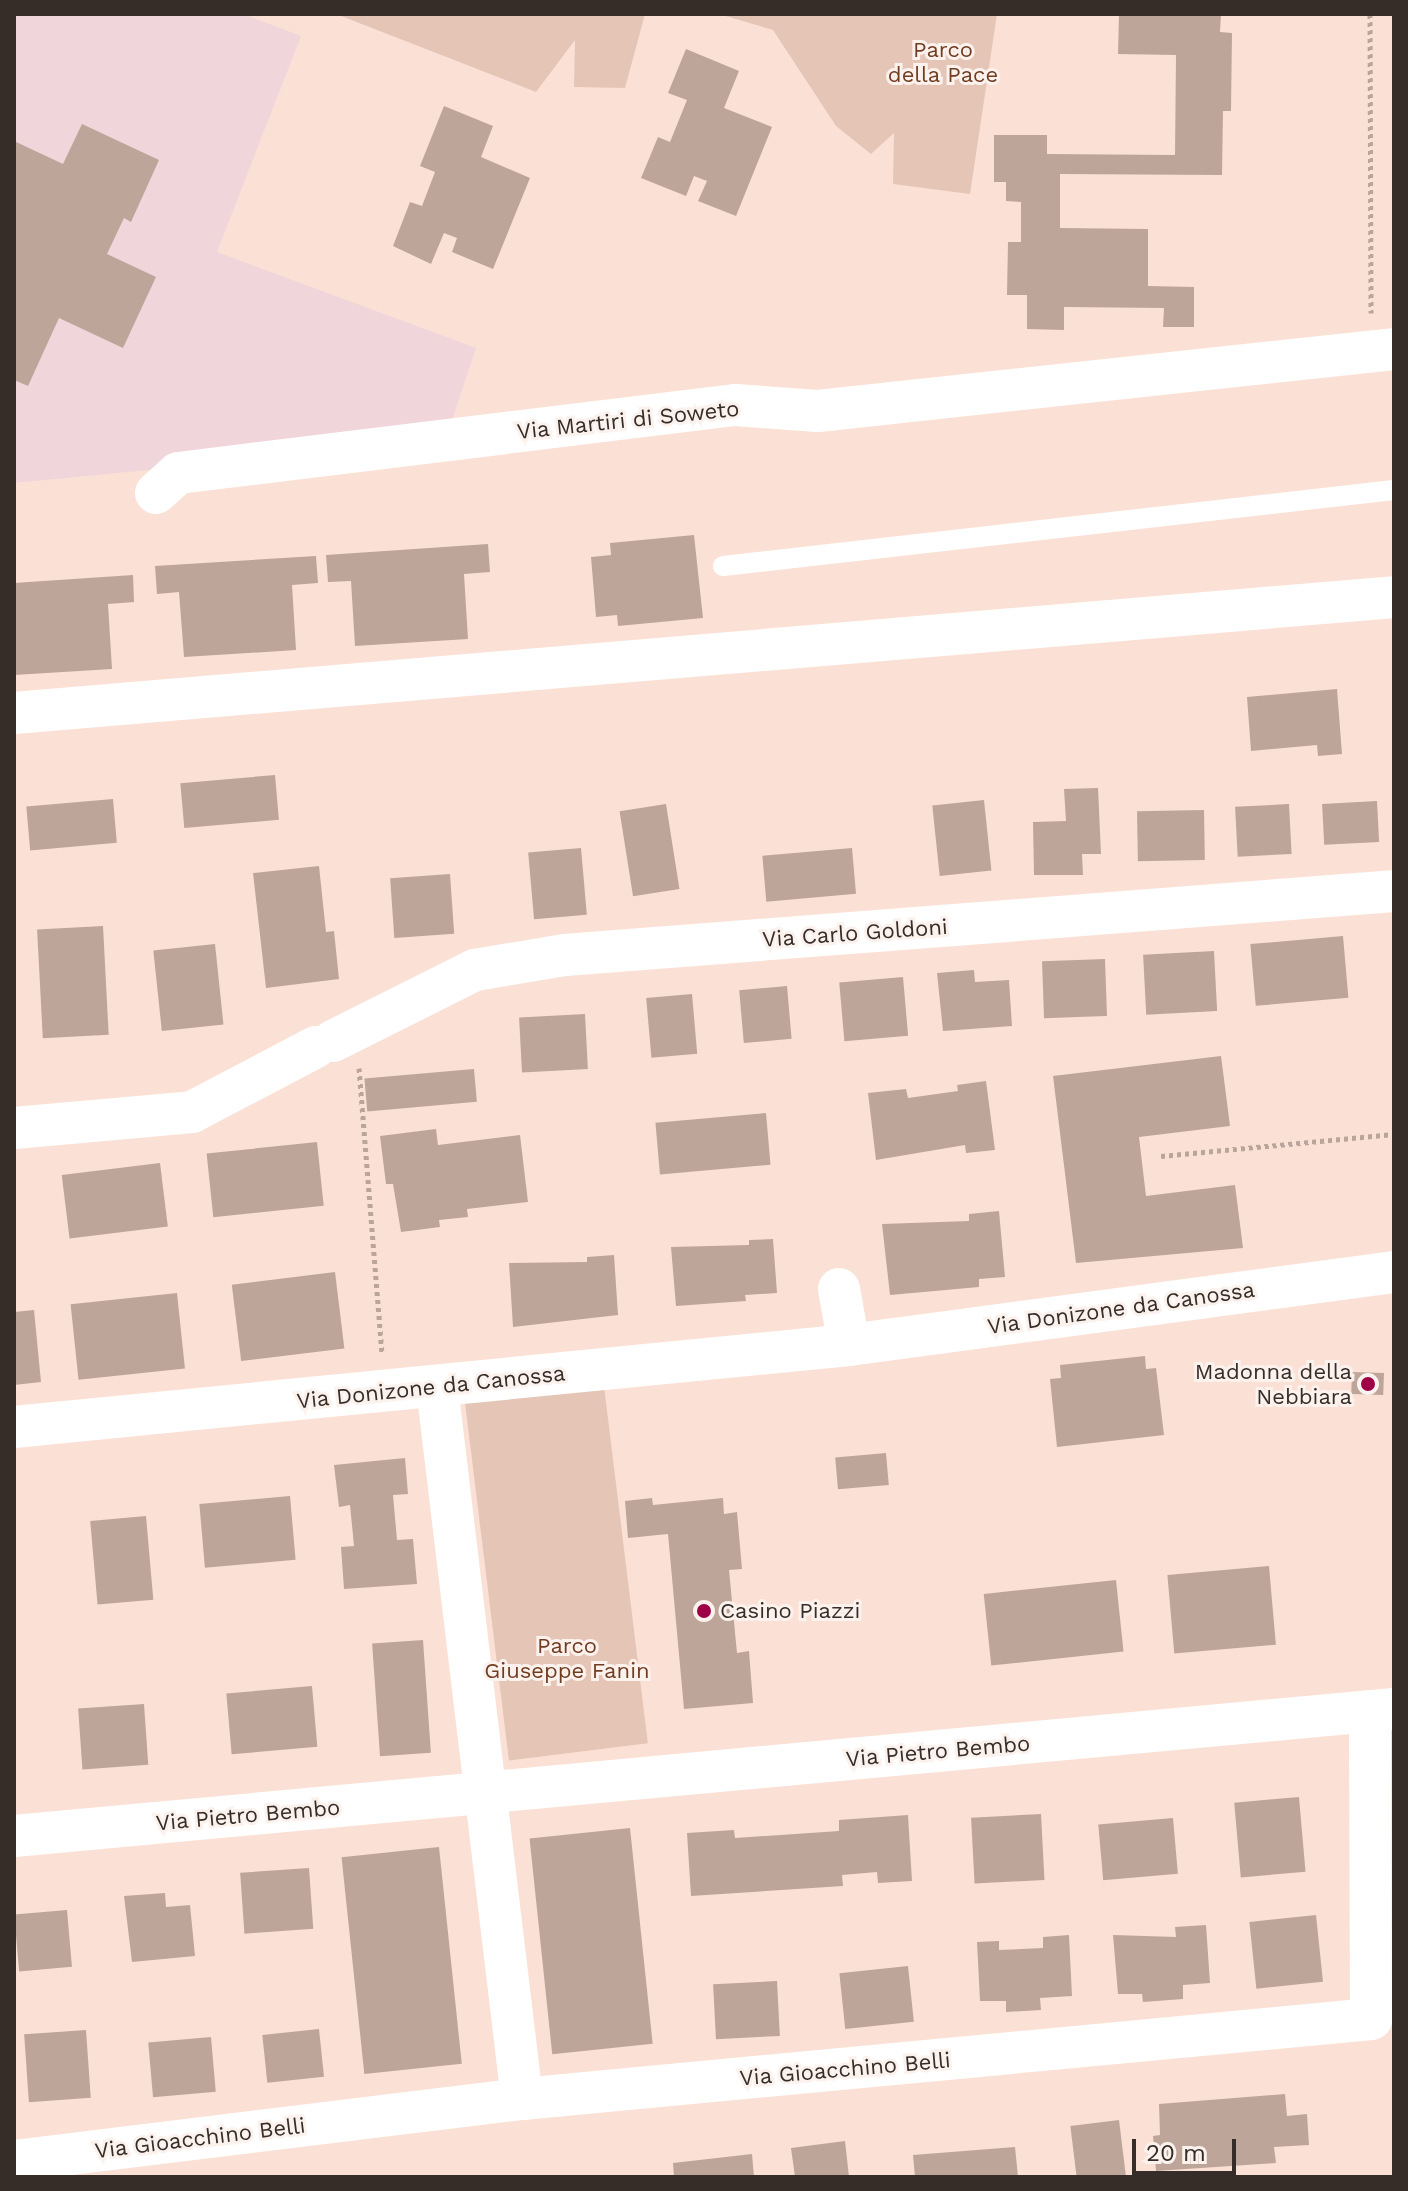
<!DOCTYPE html>
<html>
<head>
<meta charset="utf-8">
<style>
  body { margin:0 }
  #map { position:relative; width:1408px; height:2191px; overflow:hidden; background:#fbe1d5; font-family:"Work Sans",sans-serif }
  div>[style] { position:absolute }
  [style*='--x'] { left:calc(var(--x)*1px); top:calc(var(--y)*1px); width:calc(var(--w)*1px); rotate:calc(var(--a)*1deg) }
  .education>* { inset:0; background:#f0d5db }
  .green>* { inset:0; background:#e5c5b6; transform-origin:0 0 }
  .building>* { inset:0; background:#bea59a; transform-origin:0 0 }
  .path>* { height:5px; margin-top:-2.5px; transform-origin:0; background:repeating-linear-gradient(90deg,#b9a59b 0 4px,transparent 0 8px) }
  .lane>* { height:20px; margin:-10px; padding:0 10px; transform-origin:10px; border-radius:10px; background:#fff }
  .street>* { height:42px; margin:-21px; padding:0 21px; transform-origin:21px; border-radius:21px; background:#fff }
  .dots>* { width:22px; height:22px; translate:-50% -50%; box-sizing:border-box; border:4px solid #fcf2ed; border-radius:50% }
  span { translate:-50% -50%; white-space:nowrap; text-align:center; line-height:1.15; -webkit-text-stroke:6px #fcf2ed; paint-order:stroke }
  .park-label { font-size:22px; color:#723c20 }
  .street-label { font-size:22px; color:#362d28 }
  .poi-label { font-size:22px; color:#362d28 }
  .right { translate:-100% -50%; text-align:right }
  .left { translate:0 -50%; text-align:left }
  .frame { position:absolute; inset:0; border:16px solid #362d28; pointer-events:none }
  .scale { position:absolute; left:1132px; top:2139px; width:104px; height:36px; box-sizing:border-box; border:4px solid #362d28; border-top:0; padding-left:10px; font-size:24px; line-height:28px; white-space:nowrap; color:#362d28; -webkit-text-stroke:6px #fcf2ed; paint-order:stroke }
</style>
</head>
<body>
<div id="map">
  <div class="education">
    <div style="clip-path:polygon(14px 14px,243px 14px,301px 36px,217px 252px,476px 348px,445px 441px,14px 483px)"></div>
  </div>
  <div class="green">
    <div style="clip-path:polygon(336px 14px,645px 14px,625px 88px,574px 87px,575px 40px,536px 92px)"></div>
    <div style="clip-path:polygon(719px 14px,997px 14px,970px 194px,893px 184px,894px 133px,871px 154px,836px 126px,773px 30px)"></div>
    <div style="left:604px;top:1386px;width:360px;height:140px;rotate:83deg"></div>
  </div>
  <div class="building">
    <div style="clip-path:polygon(1119px 14px,1221px 14px,1220px 32px,1232px 33px,1231px 111px,1223px 111px,1222px 175px,1060px 174px,1060px 228px,1148px 229px,1148px 286px,1194px 287px,1194px 327px,1163px 327px,1164px 308px,1064px 307px,1064px 330px,1027px 329px,1027px 295px,1007px 295px,1008px 242px,1021px 242px,1021px 202px,1006px 201px,1006px 182px,994px 182px,994px 135px,1047px 135px,1047px 154px,1175px 155px,1176px 55px,1118px 54px)"></div>
    <div style="clip-path:polygon(686px 49px,739px 71px,724px 108px,772px 127px,736px 216px,698px 201px,707px 181px,694px 176px,686px 196px,641px 178px,658px 137px,670px 142px,687px 100px,668px 93px)"></div>
    <div style="clip-path:polygon(444px 106px,493px 126px,481px 157px,530px 178px,493px 269px,452px 252px,457px 238px,444px 233px,431px 264px,393px 246px,410px 202px,422px 206px,435px 172px,420px 166px)"></div>
    <div style="clip-path:polygon(82px 124px,159px 160px,131px 222px,124px 218px,107px 254px,156px 277px,123px 348px,59px 318px,28px 386px,14px 380px,14px 141px,63px 164px)"></div>
    <div style="clip-path:polygon(694px 535px,703px 618px,618px 626px,617px 615px,596px 617px,591px 557px,611px 555px,610px 543px)"></div>
    <div style="clip-path:polygon(488px 544px,490px 572px,464px 574px,468px 639px,355px 646px,351px 581px,328px 582px,326px 555px)"></div>
    <div style="clip-path:polygon(316px 556px,318px 583px,292px 585px,296px 650px,184px 657px,179px 592px,157px 594px,155px 566px)"></div>
    <div style="clip-path:polygon(133px 575px,134px 602px,108px 604px,112px 669px,14px 675px,14px 583px)"></div>
    <div style="clip-path:polygon(1337px 689px,1342px 754px,1318px 756px,1317px 745px,1251px 751px,1247px 697px)"></div>
    <div style="left:275px;top:775px;width:45px;height:95px;rotate:85deg"></div>
    <div style="clip-path:polygon(1098px 788px,1101px 854px,1082px 854px,1083px 875px,1034px 875px,1033px 822px,1066px 821px,1064px 789px)"></div>
    <div style="left:113px;top:799px;width:44px;height:87px;rotate:85deg"></div>
    <div style="left:984px;top:800px;width:71px;height:52px;rotate:84deg"></div>
    <div style="left:1377px;top:801px;width:41px;height:55px;rotate:87deg"></div>
    <div style="left:666px;top:804px;width:86px;height:47px;rotate:81deg"></div>
    <div style="left:1289px;top:804px;width:50px;height:54px;rotate:87deg"></div>
    <div style="left:1204px;top:810px;width:50px;height:67px;rotate:89deg"></div>
    <div style="left:581px;top:848px;width:67px;height:53px;rotate:85deg"></div>
    <div style="left:852px;top:848px;width:46px;height:90px;rotate:85deg"></div>
    <div style="clip-path:polygon(319px 866px,326px 932px,334px 931px,339px 979px,266px 988px,253px 873px)"></div>
    <div style="left:450px;top:874px;width:60px;height:60px;rotate:86deg"></div>
    <div style="left:103px;top:926px;width:109px;height:66px;rotate:87deg"></div>
    <div style="left:1343px;top:936px;width:62px;height:93px;rotate:85deg"></div>
    <div style="left:215px;top:944px;width:81px;height:62px;rotate:84deg"></div>
    <div style="left:1214px;top:951px;width:60px;height:71px;rotate:87deg"></div>
    <div style="left:1105px;top:959px;width:57px;height:63px;rotate:88deg"></div>
    <div style="clip-path:polygon(974px 970px,975px 982px,1009px 980px,1012px 1026px,943px 1031px,937px 973px)"></div>
    <div style="left:903px;top:977px;width:59px;height:64px;rotate:85deg"></div>
    <div style="left:787px;top:986px;width:53px;height:48px;rotate:85deg"></div>
    <div style="left:692px;top:994px;width:60px;height:46px;rotate:85deg"></div>
    <div style="left:585px;top:1014px;width:55px;height:66px;rotate:87deg"></div>
    <div style="clip-path:polygon(1221px 1056px,1230px 1126px,1139px 1137px,1146px 1196px,1235px 1185px,1243px 1248px,1076px 1263px,1053px 1076px)"></div>
    <div style="left:474px;top:1069px;width:33px;height:110px;rotate:85deg"></div>
    <div style="clip-path:polygon(986px 1081px,995px 1150px,966px 1153px,965px 1145px,876px 1160px,868px 1093px,906px 1089px,908px 1098px,958px 1091px,957px 1085px)"></div>
    <div style="left:766px;top:1113px;width:52px;height:111px;rotate:85deg"></div>
    <div style="clip-path:polygon(436px 1129px,438px 1145px,520px 1135px,528px 1202px,467px 1209px,468px 1217px,439px 1220px,440px 1227px,401px 1232px,393px 1184px,386px 1184px,380px 1136px)"></div>
    <div style="left:317px;top:1142px;width:64px;height:111px;rotate:84deg"></div>
    <div style="left:160px;top:1163px;width:64px;height:99px;rotate:83deg"></div>
    <div style="clip-path:polygon(999px 1211px,1005px 1277px,979px 1279px,979px 1287px,890px 1295px,882px 1224px,969px 1221px,969px 1214px)"></div>
    <div style="clip-path:polygon(773px 1239px,777px 1293px,745px 1295px,746px 1301px,676px 1306px,671px 1247px,749px 1245px,749px 1240px)"></div>
    <div style="clip-path:polygon(614px 1255px,618px 1315px,513px 1327px,509px 1263px,587px 1262px,587px 1257px)"></div>
    <div style="left:335px;top:1272px;width:77px;height:104px;rotate:83deg"></div>
    <div style="left:177px;top:1293px;width:76px;height:107px;rotate:84deg"></div>
    <div style="clip-path:polygon(34px 1310px,41px 1382px,14px 1385px,14px 1312px)"></div>
    <div style="clip-path:polygon(1145px 1356px,1146px 1369px,1156px 1368px,1164px 1435px,1057px 1447px,1050px 1379px,1061px 1378px,1060px 1365px)"></div>
    <div style="left:1352px;top:1372px;width:32px;height:22px;rotate:2deg"></div>
    <div style="left:886px;top:1453px;width:32px;height:51px;rotate:85deg"></div>
    <div style="clip-path:polygon(405px 1458px,408px 1494px,393px 1495px,397px 1540px,413px 1539px,417px 1584px,344px 1589px,341px 1547px,354px 1546px,350px 1505px,339px 1507px,334px 1465px)"></div>
    <div style="left:290px;top:1496px;width:64px;height:91px;rotate:85deg"></div>
    <div style="clip-path:polygon(652px 1498px,653px 1505px,723px 1498px,724px 1514px,737px 1512px,742px 1569px,729px 1570px,737px 1653px,749px 1651px,753px 1703px,684px 1709px,668px 1534px,628px 1538px,625px 1501px)"></div>
    <div style="left:146px;top:1516px;width:84px;height:56px;rotate:85deg"></div>
    <div style="left:1269px;top:1566px;width:79px;height:102px;rotate:85deg"></div>
    <div style="left:1116px;top:1580px;width:72px;height:133px;rotate:84deg"></div>
    <div style="left:423px;top:1640px;width:113px;height:51px;rotate:86deg"></div>
    <div style="left:312px;top:1686px;width:61px;height:86px;rotate:85deg"></div>
    <div style="left:144px;top:1704px;width:61px;height:66px;rotate:86deg"></div>
    <div style="left:1299px;top:1797px;width:75px;height:65px;rotate:85deg"></div>
    <div style="left:1041px;top:1814px;width:66px;height:70px;rotate:87deg"></div>
    <div style="clip-path:polygon(908px 1815px,912px 1881px,878px 1883px,877px 1872px,842px 1875px,843px 1886px,691px 1896px,687px 1833px,734px 1830px,735px 1838px,839px 1831px,839px 1820px)"></div>
    <div style="left:1173px;top:1818px;width:56px;height:75px;rotate:85deg"></div>
    <div style="left:630px;top:1828px;width:217px;height:101px;rotate:84deg"></div>
    <div style="left:439px;top:1847px;width:218px;height:98px;rotate:84deg"></div>
    <div style="left:309px;top:1868px;width:61px;height:69px;rotate:86deg"></div>
    <div style="clip-path:polygon(165px 1893px,166px 1907px,190px 1905px,195px 1956px,132px 1962px,124px 1896px)"></div>
    <div style="left:67px;top:1910px;width:57px;height:53px;rotate:85deg"></div>
    <div style="left:1316px;top:1915px;width:67px;height:67px;rotate:84deg"></div>
    <div style="clip-path:polygon(1206px 1925px,1210px 1983px,1183px 1985px,1183px 1999px,1143px 2002px,1142px 1994px,1118px 1994px,1113px 1935px,1176px 1937px,1175px 1927px)"></div>
    <div style="clip-path:polygon(1069px 1935px,1072px 1996px,1040px 1998px,1041px 2010px,1006px 2012px,1006px 2001px,980px 2001px,977px 1942px,999px 1941px,999px 1950px,1043px 1948px,1043px 1937px)"></div>
    <div style="left:908px;top:1966px;width:56px;height:69px;rotate:84deg"></div>
    <div style="left:777px;top:1981px;width:55px;height:64px;rotate:87deg"></div>
    <div style="left:319px;top:2029px;width:48px;height:57px;rotate:84deg"></div>
    <div style="left:86px;top:2030px;width:68px;height:62px;rotate:86deg"></div>
    <div style="left:211px;top:2037px;width:55px;height:63px;rotate:85deg"></div>
    <div style="clip-path:polygon(1285px 2094px,1287px 2116px,1307px 2114px,1309px 2145px,1274px 2147px,1276px 2163px,1156px 2171px,1153px 2136px,1160px 2135px,1159px 2104px)"></div>
    <div style="left:1119px;top:2120px;width:57px;height:49px;rotate:83deg"></div>
    <div style="clip-path:polygon(845px 2141px,849px 2177px,795px 2177px,791px 2148px)"></div>
    <div style="clip-path:polygon(1015px 2147px,1018px 2177px,915px 2177px,913px 2155px)"></div>
    <div style="clip-path:polygon(752px 2154px,754px 2177px,674px 2177px,673px 2163px)"></div>
  </div>
  <div class="path">
    <div style="--x:1370;--y:14;--w:299;--a:89.8"></div>
    <div style="--x:359;--y:1068;--w:286;--a:85.4"></div>
    <div style="--x:1161;--y:1156;--w:234;--a:-5.4"></div>
  </div>
  <div class="lane">
    <div style="--x:723;--y:566;--w:675;--a:-6.46"></div>
  </div>
  <div class="street">
    <div style="--x:156;--y:493;--w:30;--a:-42"></div>
    <div style="--x:178;--y:473;--w:561;--a:-6.96"></div>
    <div style="--x:735;--y:405;--w:83;--a:4.1"></div>
    <div style="--x:818;--y:411;--w:579;--a:-6.14"></div>
    <div style="--x:14;--y:713;--w:1385;--a:-4.8"></div>
    <div style="--x:333;--y:1041;--w:159;--a:-26.6"></div>
    <div style="--x:475;--y:970;--w:91;--a:-9.5"></div>
    <div style="--x:565;--y:955;--w:831;--a:-4.41"></div>
    <div style="--x:14;--y:1128;--w:179;--a:-5.1"></div>
    <div style="--x:192;--y:1112;--w:140;--a:-27.7"></div>
    <div style="--x:839;--y:1289;--w:57;--a:79.9"></div>
    <div style="--x:437;--y:1387;--w:717;--a:83.19"></div>
    <div style="--x:14;--y:1427;--w:839;--a:-5.61"></div>
    <div style="--x:849;--y:1345;--w:550;--a:-7.63"></div>
    <div style="--x:14;--y:1836;--w:1386;--a:-5.26"></div>
    <div style="--x:14;--y:2161;--w:512;--a:-6.96"></div>
    <div style="--x:522;--y:2099;--w:853;--a:-5.38"></div>
    <div style="--x:1371;--y:2019;--w:308;--a:-90.2"></div>
  </div>
  <div class="dots">
    <div style="left:1368px;top:1384px;background:#9e0146"></div>
    <div style="left:704px;top:1611px;background:#9e0146"></div>
  </div>
  <div class="park-label">
    <span style="left:943px;top:62px">Parco<br>della Pace</span>
    <span style="left:567px;top:1658px">Parco<br>Giuseppe Fanin</span>
  </div>
  <div class="street-label">
    <span style="left:628px;top:420px;rotate:-6deg">Via Martiri di Soweto</span>
    <span style="left:855px;top:933px;rotate:-4deg">Via Carlo Goldoni</span>
    <span style="left:1121px;top:1308px;rotate:-8deg">Via Donizone da Canossa</span>
    <span style="left:431px;top:1387px;rotate:-6deg">Via Donizone da Canossa</span>
    <span style="left:938px;top:1751px;rotate:-5deg">Via Pietro Bembo</span>
    <span style="left:248px;top:1815px;rotate:-5deg">Via Pietro Bembo</span>
    <span style="left:845px;top:2069px;rotate:-5deg">Via Gioacchino Belli</span>
    <span style="left:200px;top:2138px;rotate:-7deg">Via Gioacchino Belli</span>
  </div>
  <div class="poi-label">
    <span class="right" style="left:1352px;top:1384px">Madonna della<br>Nebbiara</span>
    <span class="left" style="left:720px;top:1611px">Casino Piazzi</span>
  </div>
  <div class="frame"></div>
  <div class="scale">20 m</div>
</div>
</body>
</html>
